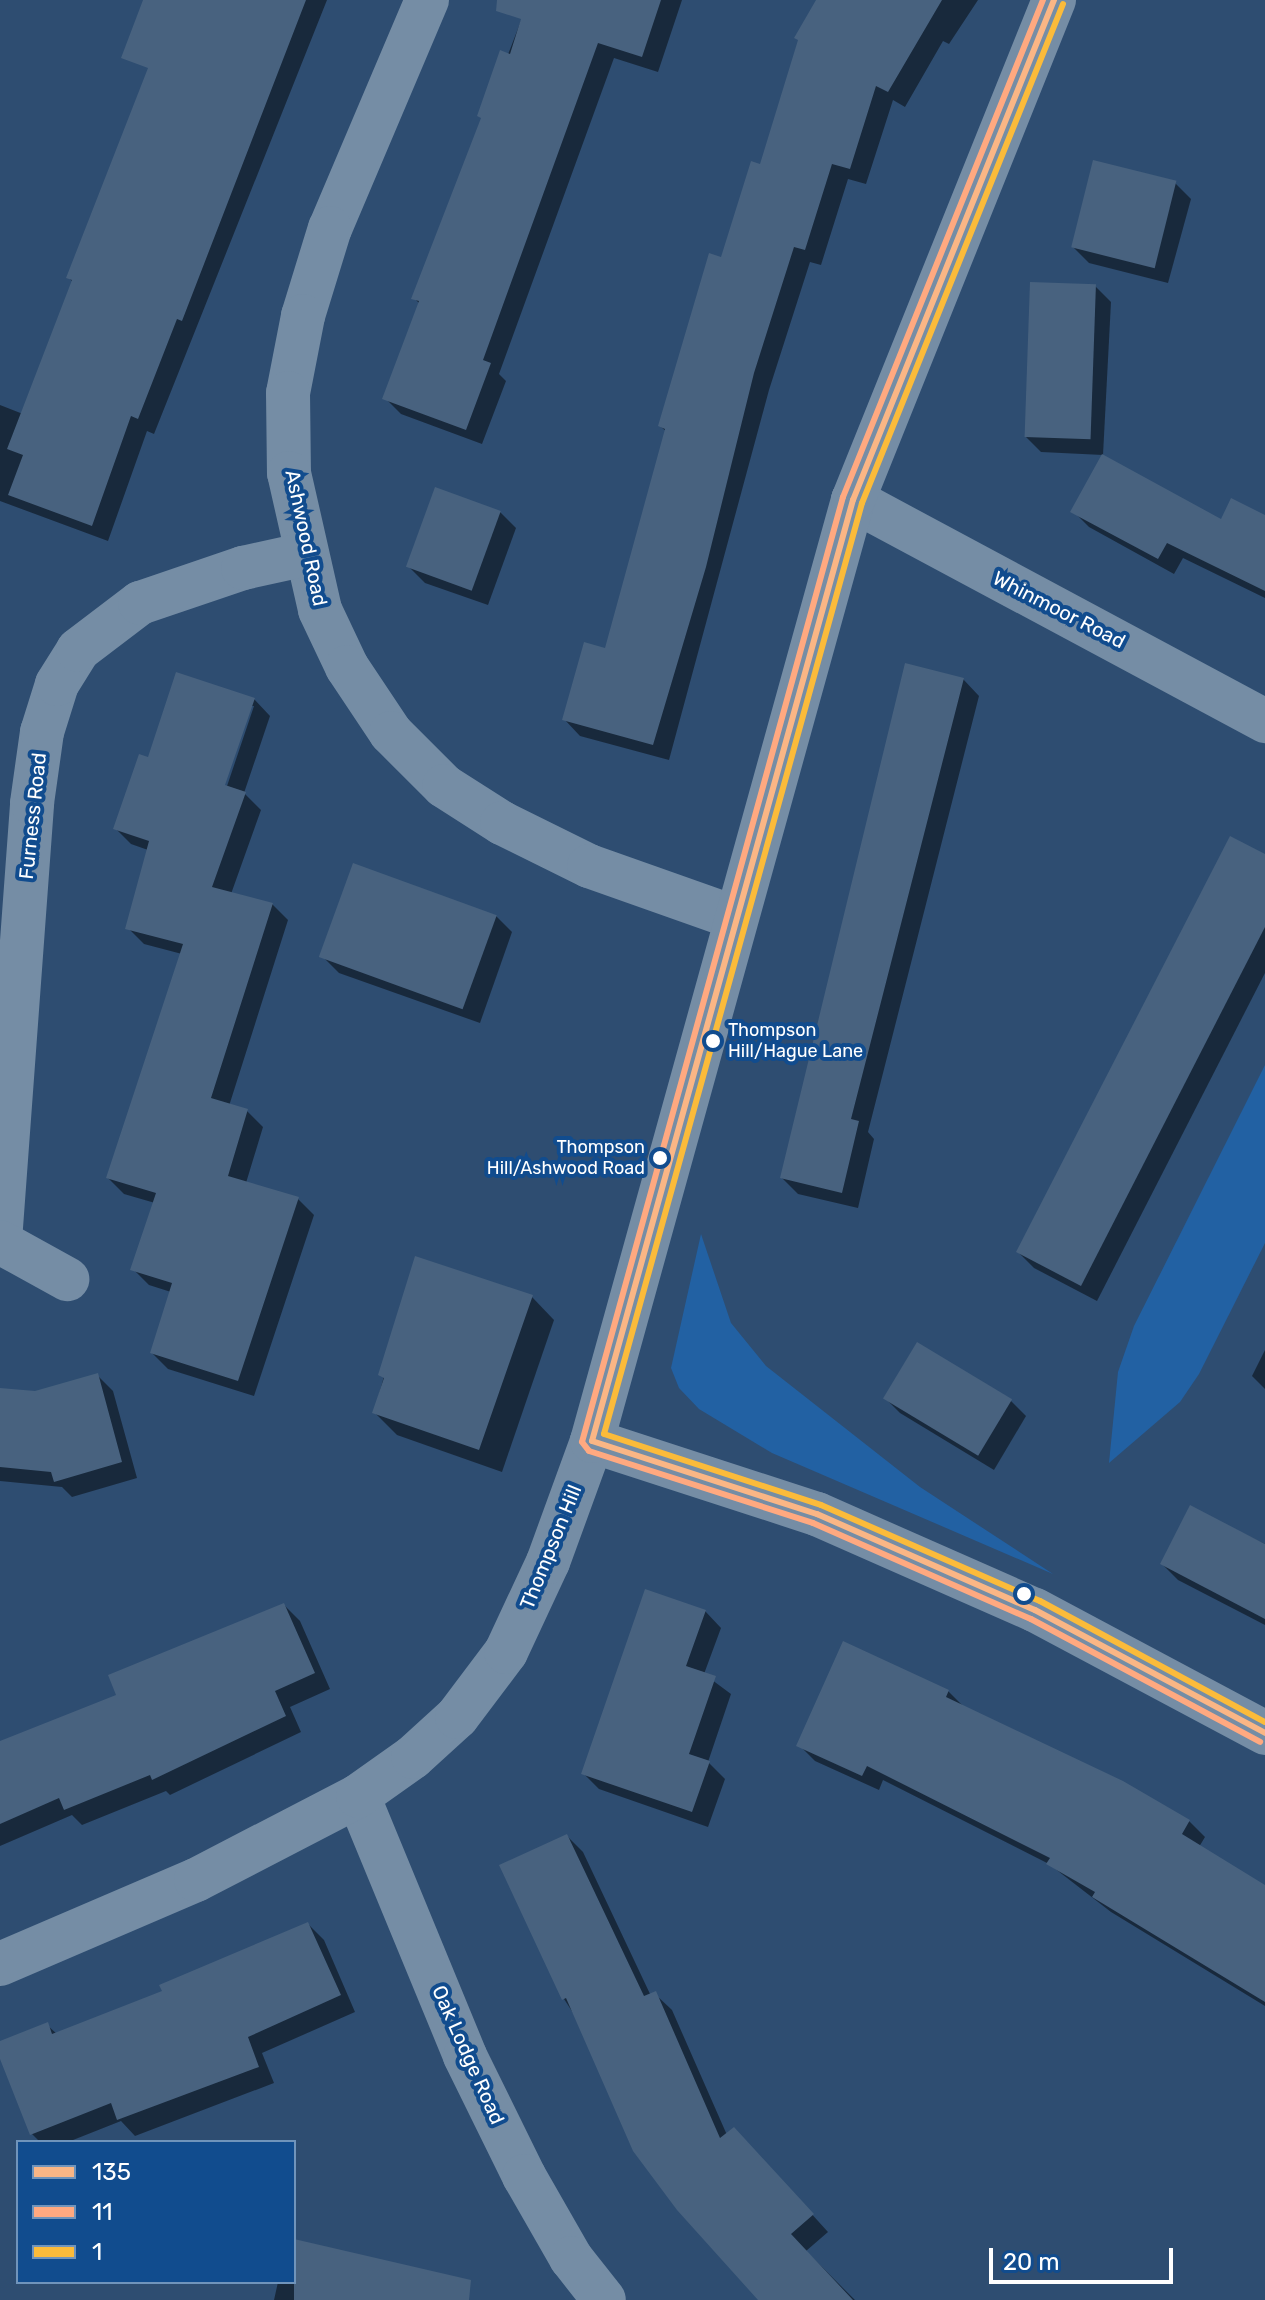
<!DOCTYPE html>
<html>
<head>
<meta charset="utf-8">
<style>
  body { margin:0 }
  #map { position:relative; width:1265px; height:2300px; overflow:hidden; background:#2e4d71; font-family:Rubik,sans-serif }
  div>[style] { position:absolute }
  [style*='--x'] { left:calc(var(--x)*1px); top:calc(var(--y)*1px); width:calc(var(--w)*1px); rotate:calc(var(--a)*1deg) }
  .green>* { inset:0; background:#2261a3 }
  .shadow>* { inset:0; background:#0007 }
  .building>* { inset:0; background:#48627f; transform-origin:0 0 }
  .minor>* { height:44px; margin:-22px; padding:0 22px; transform-origin:22px; border-radius:22px; background:#758da5 }
  .bus-1>* { height:6px; margin:-3px; padding:0 3px; transform-origin:3px; border-radius:3px; background:#fab685 }
  .bus-2>* { height:6px; margin:-3px; padding:0 3px; transform-origin:3px; border-radius:3px; background:#ffa980 }
  .bus-3>* { height:6px; margin:-3px; padding:0 3px; transform-origin:3px; border-radius:3px; background:#fbbb3a }
  .dots>* { width:22px; height:22px; translate:-50% -50%; box-sizing:border-box; border:4px solid #114c8e; border-radius:50% }
  span { translate:-50% -50%; white-space:nowrap; text-align:center; line-height:1.15; -webkit-text-stroke:8px #114c8e; paint-order:stroke }
  .bus-label { font-size:18px; color:#fff }
  .left { translate:0 -50%; text-align:left }
  .right { translate:-100% -50%; text-align:right }
  .street-label { font-size:20px; color:#fff }
  .legend { position:absolute; left:16px; top:2140px; width:280px; height:144px; box-sizing:border-box; background:#114c8e; border:2px solid #7094bb; margin:0; padding:10px 14px; list-style:none; font-size:24px; color:#fff }
  .legend li { display:flex; align-items:center; gap:16px; height:40px }
  .legend b { width:40px; border:2px solid #7094bb }
  .scale { position:absolute; left:989px; top:2248px; width:184px; height:36px; box-sizing:border-box; border:4px solid #fff; border-top:0; padding-left:10px; font-size:24px; line-height:28px; white-space:nowrap; color:#fff; -webkit-text-stroke:6px #114c8e; paint-order:stroke }
</style>
</head>
<body>
<div id="map">
  <div class="green">
    <div style="clip-path:polygon(1265px 1065px,1265px 1243px,1199px 1374px,1180px 1402px,1109px 1463px,1118px 1372px,1134px 1326px)"></div>
    <div style="clip-path:polygon(701px 1234px,731px 1323px,766px 1366px,920px 1487px,1053px 1574px,772px 1453px,699px 1409px,679px 1388px,671px 1368px)"></div>
  </div>
  <div class="shadow">
    <div style="clip-path:polygon(177px 0,327px 0,154px 434px,147px 431px,108px 541px,0 501px,0 405px,23px 414px,74px 283px,69px 278px)"></div>
    <div style="clip-path:polygon(529px 0,682px 0,658px 72px,614px 58px,499px 374px,506px 381px,482px 444px,401px 414px,385px 398px,420px 304px,414px 298px)"></div>
    <div style="clip-path:polygon(818px 0,978px 0,949px 44px,943px 41px,905px 107px,893px 100px,866px 184px,848px 179px,821px 265px,810px 262px,769px 390px,669px 760px,580px 736px,564px 719px,607px 650px,667px 432px,660px 426px,761px 167px)"></div>
    <div style="clip-path:polygon(1175px 183px,1191px 199px,1168px 283px,1089px 263px,1073px 247px)"></div>
    <div style="clip-path:polygon(1095px 286px,1111px 302px,1103px 455px,1041px 452px,1025px 436px)"></div>
    <div style="clip-path:polygon(1073px 511px,1222px 521px,1265px 518px,1265px 598px,1183px 558px,1174px 574px,1089px 527px)"></div>
    <div style="clip-path:polygon(500px 512px,516px 528px,488px 605px,425px 583px,409px 567px)"></div>
    <div style="clip-path:polygon(963px 679px,979px 696px,868px 1132px,874px 1139px,858px 1208px,798px 1194px,782px 1178px)"></div>
    <div style="clip-path:polygon(evenodd,254px 699px,270px 716px,244px 793px,261px 810px,231px 894px,272px 904px,288px 920px,229px 1106px,247px 1111px,263px 1127px,246px 1183px,298px 1199px,314px 1215px,254px 1396px,168px 1369px,152px 1353px,171px 1292px,149px 1285px,133px 1269px,155px 1203px,124px 1194px,108px 1178px,182px 954px,144px 944px,128px 928px,148px 850px,131px 844px,115px 828px,149px 760px,254px 699px,250px 706px,254px 706px,224px 795px,220px 794px,250px 706px)"></div>
    <div style="clip-path:polygon(1265px 856px,1265px 973px,1097px 1301px,1034px 1268px,1018px 1252px)"></div>
    <div style="clip-path:polygon(496px 916px,512px 932px,480px 1023px,339px 973px,323px 957px)"></div>
    <div style="clip-path:polygon(417px 1259px,532px 1297px,554px 1320px,502px 1472px,397px 1435px,374px 1412px)"></div>
    <div style="clip-path:polygon(1265px 1350px,1265px 1389px,1252px 1376px)"></div>
    <div style="clip-path:polygon(97px 1375px,113px 1391px,137px 1478px,72px 1497px,62px 1487px,0 1481px,0 1390px,35px 1393px)"></div>
    <div style="clip-path:polygon(884px 1397px,1010px 1400px,1026px 1416px,994px 1470px,900px 1413px)"></div>
    <div style="clip-path:polygon(1191px 1508px,1265px 1544px,1265px 1625px,1178px 1580px,1162px 1564px)"></div>
    <div style="clip-path:polygon(284px 1605px,300px 1621px,330px 1689px,290px 1707px,301px 1732px,170px 1795px,166px 1791px,82px 1825px,72px 1815px,0 1846px,0 1743px,119px 1696px)"></div>
    <div style="clip-path:polygon(705px 1611px,721px 1628px,704px 1674px,731px 1694px,708px 1762px,725px 1779px,708px 1827px,599px 1789px,583px 1773px)"></div>
    <div style="clip-path:polygon(948px 1691px,966px 1709px,1189px 1821px,1205px 1837px,1199px 1847px,1265px 1888px,1265px 2006px,1111px 1912px,1049px 1864px,883px 1780px,879px 1790px,815px 1761px,799px 1745px)"></div>
    <div style="clip-path:polygon(567px 1836px,583px 1852px,651px 1996px,655px 1994px,672px 2010px,727px 2135px,750px 2146px,828px 2232px,806px 2251px,855px 2300px,761px 2300px,564px 1999px)"></div>
    <div style="clip-path:polygon(308px 1924px,324px 1940px,355px 2012px,262px 2053px,274px 2083px,135px 2136px,121px 2121px,68px 2142px,40px 2142px,32px 2134px,0 2044px,47px 2025px,57px 2034px,164px 1993px)"></div>
    <div style="clip-path:polygon(294px 2241px,421px 2300px,274px 2300px,278px 2282px,294px 2282px)"></div>
  </div>
  <div class="building">
    <div style="clip-path:polygon(143px 0,306px 0,182px 321px,177px 319px,138px 419px,131px 416px,92px 526px,8px 495px,23px 455px,7px 449px,72px 280px,66px 278px,148px 68px,121px 58px)"></div>
    <div style="clip-path:polygon(497px 0,661px 0,642px 57px,598px 43px,483px 360px,491px 363px,466px 430px,382px 399px,419px 301px,411px 299px,481px 118px,477px 116px,500px 50px,510px 54px,521px 19px,496px 11px)"></div>
    <div style="clip-path:polygon(816px 0,942px 0,888px 92px,876px 86px,850px 169px,832px 164px,805px 250px,794px 247px,754px 373px,706px 567px,653px 745px,562px 720px,584px 642px,605px 648px,665px 429px,658px 426px,709px 253px,721px 257px,751px 161px,760px 164px,798px 40px,794px 38px)"></div>
    <div style="left:1093px;top:160px;width:86px;height:90px;rotate:14deg"></div>
    <div style="left:1030px;top:282px;width:66px;height:155px;rotate:2deg"></div>
    <div style="clip-path:polygon(1102px 454px,1221px 519px,1231px 498px,1265px 515px,1265px 591px,1167px 543px,1158px 559px,1070px 512px)"></div>
    <div style="left:435px;top:487px;width:70px;height:85px;rotate:20deg"></div>
    <div style="clip-path:polygon(905px 663px,964px 678px,851px 1119px,859px 1121px,842px 1193px,780px 1178px)"></div>
    <div style="clip-path:polygon(176px 672px,255px 698px,225px 785px,246px 792px,212px 887px,273px 903px,211px 1098px,248px 1109px,228px 1176px,299px 1197px,238px 1381px,150px 1353px,172px 1283px,130px 1270px,156px 1193px,106px 1178px,183px 944px,125px 929px,149px 841px,113px 829px,139px 754px,148px 757px)"></div>
    <div style="clip-path:polygon(1230px 836px,1265px 854px,1265px 927px,1081px 1286px,1016px 1252px)"></div>
    <div style="left:353px;top:863px;width:153px;height:100px;rotate:20deg"></div>
    <div style="clip-path:polygon(415px 1256px,533px 1295px,479px 1450px,372px 1413px,384px 1378px,378px 1375px)"></div>
    <div style="left:917px;top:1342px;width:111px;height:66px;rotate:31deg"></div>
    <div style="clip-path:polygon(98px 1373px,122px 1462px,54px 1482px,51px 1472px,0 1467px,0 1388px,35px 1391px)"></div>
    <div style="clip-path:polygon(1190px 1505px,1265px 1544px,1265px 1619px,1160px 1564px)"></div>
    <div style="clip-path:polygon(645px 1589px,706px 1610px,686px 1666px,716px 1676px,689px 1754px,710px 1761px,692px 1812px,581px 1774px)"></div>
    <div style="clip-path:polygon(284px 1603px,315px 1673px,275px 1691px,286px 1716px,152px 1780px,150px 1775px,64px 1810px,59px 1798px,0 1824px,0 1741px,116px 1695px,108px 1675px)"></div>
    <div style="clip-path:polygon(843px 1641px,949px 1690px,946px 1697px,1123px 1781px,1190px 1820px,1182px 1834px,1265px 1885px,1265px 2002px,1092px 1897px,1095px 1892px,1046px 1864px,1050px 1858px,867px 1766px,862px 1776px,796px 1746px)"></div>
    <div style="clip-path:polygon(567px 1834px,644px 1996px,656px 1991px,720px 2138px,734px 2127px,814px 2214px,791px 2234px,853px 2300px,758px 2300px,677px 2210px,633px 2151px,566px 1998px,562px 2000px,499px 1865px)"></div>
    <div style="clip-path:polygon(308px 1922px,341px 1995px,248px 2037px,259px 2067px,117px 2120px,111px 2103px,30px 2135px,0 2059px,0 2041px,48px 2022px,52px 2034px,162px 1991px,159px 1985px)"></div>
    <div style="clip-path:polygon(294px 2239px,471px 2280px,469px 2300px,294px 2300px)"></div>
  </div>
  <div class="minor">
    <div style="--x:427;--y:0;--w:248;--a:113"></div>
    <div style="--x:330;--y:228;--w:92;--a:107.1"></div>
    <div style="--x:303;--y:316;--w:78;--a:101"></div>
    <div style="--x:288;--y:393;--w:80;--a:89.3"></div>
    <div style="--x:289;--y:473;--w:140;--a:77.2"></div>
    <div style="--x:320;--y:610;--w:63;--a:64.7"></div>
    <div style="--x:347;--y:667;--w:79;--a:56.3"></div>
    <div style="--x:391;--y:733;--w:75;--a:45"></div>
    <div style="--x:444;--y:786;--w:69;--a:32.5"></div>
    <div style="--x:502;--y:823;--w:97;--a:26.3"></div>
    <div style="--x:589;--y:866;--w:156;--a:19.5"></div>
    <div style="--x:853;--y:500;--w:468;--a:28.2"></div>
    <div style="--x:0;--y:1241;--w:439;--a:-85.8"></div>
    <div style="--x:32;--y:803;--w:72;--a:-82"></div>
    <div style="--x:42;--y:732;--w:50;--a:-72.6"></div>
    <div style="--x:57;--y:684;--w:40;--a:-58"></div>
    <div style="--x:78;--y:650;--w:78;--a:-37.2"></div>
    <div style="--x:140;--y:603;--w:109;--a:-18.8"></div>
    <div style="--x:243;--y:568;--w:65;--a:-12.5"></div>
    <div style="--x:0;--y:1242;--w:77;--a:28.9"></div>
    <div style="--x:592;--y:1441;--w:237;--a:18"></div>
    <div style="--x:817;--y:1514;--w:238;--a:23.8"></div>
    <div style="--x:1035;--y:1610;--w:261;--a:28.1"></div>
    <div style="--x:358;--y:1796;--w:281;--a:67.6"></div>
    <div style="--x:465;--y:2056;--w:134;--a:63.8"></div>
    <div style="--x:524;--y:2176;--w:95;--a:60.2"></div>
    <div style="--x:571;--y:2258;--w:53;--a:51.8"></div>
    <div style="--x:0;--y:1964;--w:213;--a:-23.2"></div>
    <div style="--x:196;--y:1880;--w:182;--a:-27.4"></div>
    <div style="--x:358;--y:1796;--w:67;--a:-35.3"></div>
    <div style="--x:413;--y:1757;--w:59;--a:-42.3"></div>
    <div style="--x:457;--y:1717;--w:81;--a:-53"></div>
    <div style="--x:506;--y:1652;--w:99;--a:-65"></div>
    <div style="--x:548;--y:1562;--w:129;--a:-70"></div>
    <div style="--x:592;--y:1441;--w:977;--a:-74.5"></div>
    <div style="--x:853;--y:500;--w:539;--a:-68.1"></div>
  </div>
  <div class="bus-1">
    <div style="--x:592;--y:1441;--w:977;--a:-74.5"></div>
    <div style="--x:853;--y:500;--w:539;--a:-68.1"></div>
    <div style="--x:592;--y:1441;--w:237;--a:18"></div>
    <div style="--x:817;--y:1514;--w:238;--a:23.8"></div>
    <div style="--x:1035;--y:1610;--w:261;--a:28.1"></div>
  </div>
  <div class="bus-2">
    <div style="--x:1043;--y:0;--w:536;--a:111.92"></div>
    <div style="--x:843;--y:497;--w:980;--a:105.44"></div>
    <div style="--x:582;--y:1442;--w:11;--a:52"></div>
    <div style="--x:589;--y:1451;--w:235;--a:17.8"></div>
    <div style="--x:813;--y:1523;--w:238;--a:23.8"></div>
    <div style="--x:1031;--y:1619;--w:260;--a:28.2"></div>
  </div>
  <div class="bus-3">
    <div style="--x:1063;--y:4;--w:538;--a:111.94"></div>
    <div style="--x:862;--y:503;--w:966;--a:105.49"></div>
    <div style="--x:604;--y:1434;--w:228;--a:18.1"></div>
    <div style="--x:821;--y:1505;--w:239;--a:23.7"></div>
    <div style="--x:1040;--y:1601;--w:255;--a:28.3"></div>
  </div>
  <div class="dots">
    <div style="left:713px;top:1041px;background:#fff"></div>
    <div style="left:660px;top:1158px;background:#fff"></div>
    <div style="left:1024px;top:1594px;background:#fff"></div>
  </div>
  <div class="bus-label">
    <span class="left" style="left:728px;top:1041px">Thompson<br>Hill/Hague Lane</span>
    <span class="right" style="left:645px;top:1158px">Thompson<br>Hill/Ashwood Road</span>
  </div>
  <div class="street-label">
    <span style="left:306px;top:538px;rotate:78deg">Ashwood Road</span>
    <span style="left:1059px;top:610px;rotate:27deg">Whinmoor Road</span>
    <span style="left:33px;top:816px;rotate:-84deg">Furness Road</span>
    <span style="left:551px;top:1547px;rotate:-68deg">Thompson Hill</span>
    <span style="left:468px;top:2055px;rotate:66deg">Oak Lodge Road</span>
  </div>
  <ul class="legend">
  <li><b style="height:10px;background:#fab685"></b>135</li>
  <li><b style="height:10px;background:#ffa980"></b>11</li>
  <li><b style="height:10px;background:#fbbb3a"></b>1</li>
  </ul>
  <div class="scale">20 m</div>
</div>
</body>
</html>
